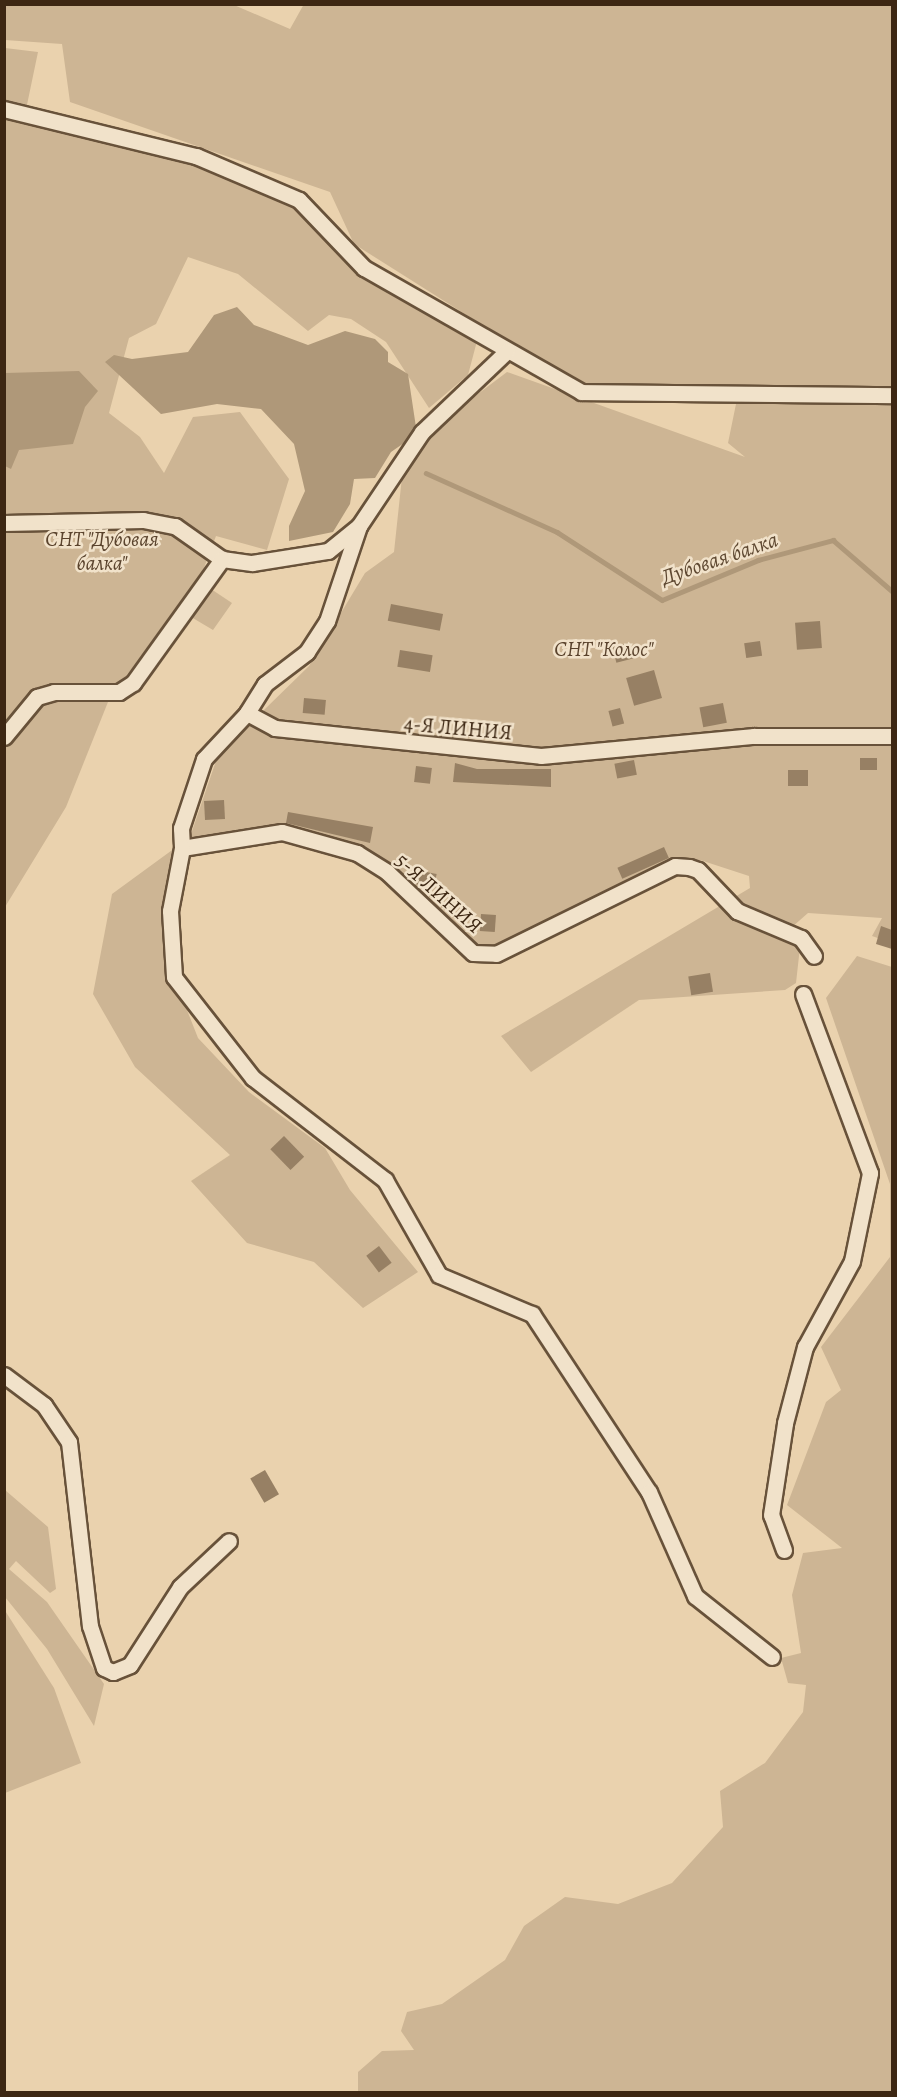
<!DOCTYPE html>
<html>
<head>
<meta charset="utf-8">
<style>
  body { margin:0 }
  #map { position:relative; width:897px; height:2097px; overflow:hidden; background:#ead2ae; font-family:Alegreya,serif }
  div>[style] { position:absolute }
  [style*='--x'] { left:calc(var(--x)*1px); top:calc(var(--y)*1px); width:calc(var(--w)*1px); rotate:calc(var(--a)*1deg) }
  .green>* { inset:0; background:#cdb594 }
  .water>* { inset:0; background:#af9879 }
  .stream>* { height:4.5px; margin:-2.25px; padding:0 2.25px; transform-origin:2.25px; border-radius:2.25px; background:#af9879 }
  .building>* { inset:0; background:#978064; transform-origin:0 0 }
  .roads { filter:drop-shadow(2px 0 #68523a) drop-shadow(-2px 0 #68523a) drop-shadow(0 2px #68523a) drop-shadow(0 -2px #68523a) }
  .minor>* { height:15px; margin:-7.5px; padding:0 7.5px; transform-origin:7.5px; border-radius:7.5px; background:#f1e2ca }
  span { translate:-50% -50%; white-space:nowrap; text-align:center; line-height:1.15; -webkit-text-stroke:5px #f1e2ca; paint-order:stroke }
  .park-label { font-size:21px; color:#5a432d; font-style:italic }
  .street-label { font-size:21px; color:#3d2713 }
  .water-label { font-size:22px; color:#5f4932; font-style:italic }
  .frame { position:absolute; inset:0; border:6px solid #3d2713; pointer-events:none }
</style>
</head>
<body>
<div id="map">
  <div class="green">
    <div style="clip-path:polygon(304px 4px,892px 5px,892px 392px,585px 390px,354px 244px,330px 192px,70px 102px,62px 44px,5px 40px,4px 5px,234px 5px,290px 29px)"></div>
    <div style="clip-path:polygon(5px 48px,38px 52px,23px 124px,212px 165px,287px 198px,351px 266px,477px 341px,468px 375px,429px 408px,386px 342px,351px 319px,329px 315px,308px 331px,238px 274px,188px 257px,156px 324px,129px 338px,109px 413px,140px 437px,164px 473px,193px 417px,240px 412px,289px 479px,267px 550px,216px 536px,199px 581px,232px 603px,213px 630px,181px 611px,112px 692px,66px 807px,5px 907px)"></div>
    <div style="clip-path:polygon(507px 372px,745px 457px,728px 443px,736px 404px,892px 400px,892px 943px,872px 936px,882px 918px,808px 913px,783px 935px,800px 947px,796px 983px,785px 990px,639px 1000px,531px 1072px,501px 1036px,750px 888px,749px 876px,700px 860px,639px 881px,497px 949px,473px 947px,363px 849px,267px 825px,208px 836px,168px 883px,174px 977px,198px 1038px,249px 1092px,325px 1148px,350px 1190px,418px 1272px,363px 1308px,314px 1262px,247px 1243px,191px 1181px,230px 1155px,135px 1067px,93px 994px,112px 894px,190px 837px,218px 755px,309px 666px,365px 573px,394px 552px,402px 477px,421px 437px)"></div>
    <div style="clip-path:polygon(857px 956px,892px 967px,892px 2092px,358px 2092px,358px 2072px,382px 2051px,414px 2050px,401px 2031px,407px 2012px,442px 2004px,505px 1960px,524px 1926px,565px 1897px,618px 1904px,672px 1883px,723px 1827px,720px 1791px,765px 1763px,803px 1712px,806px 1685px,788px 1683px,781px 1658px,801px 1653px,792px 1595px,803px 1553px,842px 1548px,787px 1505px,826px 1402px,841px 1390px,821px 1347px,890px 1257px,890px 1184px,826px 998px)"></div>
    <div style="clip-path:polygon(5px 1490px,48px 1527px,56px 1589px,50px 1593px,16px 1561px,9px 1569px,47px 1602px,104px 1684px,94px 1726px,47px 1649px,5px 1597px)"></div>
    <div style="clip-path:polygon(4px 1609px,54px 1688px,81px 1763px,5px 1793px)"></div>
  </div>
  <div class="water">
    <div style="clip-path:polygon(237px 307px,254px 325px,308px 345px,345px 331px,375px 339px,388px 352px,388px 362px,408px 374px,417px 434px,391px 452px,375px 478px,354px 479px,350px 504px,333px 532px,289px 541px,289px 526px,305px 491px,294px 444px,261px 409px,217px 404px,161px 414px,105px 362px,114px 355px,132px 359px,188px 352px,214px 315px)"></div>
    <div style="clip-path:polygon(79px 371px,98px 391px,85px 407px,73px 444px,19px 450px,11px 469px,5px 466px,5px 373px)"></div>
  </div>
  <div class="stream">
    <div style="--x:426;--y:473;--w:144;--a:24.2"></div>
    <div style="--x:557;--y:532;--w:125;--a:32.9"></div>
    <div style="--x:662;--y:600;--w:104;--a:-22.6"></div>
    <div style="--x:758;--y:560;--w:78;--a:-14.9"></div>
    <div style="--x:833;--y:540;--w:78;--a:40.8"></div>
  </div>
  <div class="building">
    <div style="left:391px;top:604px;width:53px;height:17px;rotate:11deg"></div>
    <div style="left:820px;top:621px;width:27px;height:25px;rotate:86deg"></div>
    <div style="left:760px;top:641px;width:15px;height:16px;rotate:82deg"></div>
    <div style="left:629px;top:643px;width:16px;height:17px;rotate:76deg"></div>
    <div style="left:400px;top:650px;width:33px;height:17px;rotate:9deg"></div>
    <div style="left:654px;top:670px;width:29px;height:29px;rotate:74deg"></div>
    <div style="left:304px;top:698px;width:22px;height:15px;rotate:5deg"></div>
    <div style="left:723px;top:703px;width:20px;height:24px;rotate:79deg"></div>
    <div style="left:620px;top:708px;width:16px;height:12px;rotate:75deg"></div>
    <div style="left:860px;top:758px;width:17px;height:12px"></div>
    <div style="left:634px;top:760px;width:15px;height:20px;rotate:79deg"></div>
    <div style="clip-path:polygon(455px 763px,477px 769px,551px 769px,551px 787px,453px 782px)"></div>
    <div style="left:416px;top:766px;width:16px;height:16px;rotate:7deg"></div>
    <div style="left:788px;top:770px;width:20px;height:16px"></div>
    <div style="left:224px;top:800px;width:19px;height:20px;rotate:87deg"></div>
    <div style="clip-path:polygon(288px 812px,373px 827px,370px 843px,286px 823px)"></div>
    <div style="left:664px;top:847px;width:12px;height:51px;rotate:66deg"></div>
    <div style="left:416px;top:870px;width:21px;height:14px;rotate:11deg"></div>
    <div style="left:481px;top:914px;width:15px;height:17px;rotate:4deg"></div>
    <div style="clip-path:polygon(881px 926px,892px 930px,892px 949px,876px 944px)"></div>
    <div style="left:710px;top:973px;width:19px;height:22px;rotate:81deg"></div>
    <div style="left:284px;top:1136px;width:29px;height:19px;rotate:46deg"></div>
    <div style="left:379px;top:1246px;width:21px;height:16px;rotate:53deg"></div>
    <div style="left:265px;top:1470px;width:28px;height:17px;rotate:60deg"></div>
  </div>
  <div class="roads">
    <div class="minor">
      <div style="--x:4;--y:109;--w:198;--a:13.8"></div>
      <div style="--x:196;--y:156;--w:112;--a:23.1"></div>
      <div style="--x:299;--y:200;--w:94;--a:46.3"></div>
      <div style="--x:364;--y:268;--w:250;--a:29.7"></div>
      <div style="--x:581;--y:392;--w:311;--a:0.6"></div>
      <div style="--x:4;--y:523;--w:139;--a:-1.2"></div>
      <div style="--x:143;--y:520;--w:33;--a:11"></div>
      <div style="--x:175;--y:526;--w:57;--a:35.1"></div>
      <div style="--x:222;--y:559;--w:30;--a:8"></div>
      <div style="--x:252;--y:563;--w:77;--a:-9"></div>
      <div style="--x:328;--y:551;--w:40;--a:-39"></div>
      <div style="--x:359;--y:526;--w:113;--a:-56.2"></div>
      <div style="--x:422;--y:432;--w:117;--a:-43.6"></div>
      <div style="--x:359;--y:526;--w:100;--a:108.6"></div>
      <div style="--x:327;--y:621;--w:37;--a:123"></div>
      <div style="--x:307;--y:652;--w:53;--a:142.7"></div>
      <div style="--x:265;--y:684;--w:34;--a:122"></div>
      <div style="--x:247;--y:713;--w:32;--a:28"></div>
      <div style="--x:275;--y:728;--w:267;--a:6"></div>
      <div style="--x:541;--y:756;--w:214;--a:-5.4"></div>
      <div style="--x:754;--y:736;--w:138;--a:0"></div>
      <div style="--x:247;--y:713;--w:63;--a:133.1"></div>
      <div style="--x:204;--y:759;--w:73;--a:108.4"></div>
      <div style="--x:181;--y:828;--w:20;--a:87"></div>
      <div style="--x:182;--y:848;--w:101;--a:-9.1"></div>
      <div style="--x:282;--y:832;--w:78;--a:15.6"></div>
      <div style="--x:357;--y:853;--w:36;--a:32"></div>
      <div style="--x:387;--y:872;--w:118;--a:43.3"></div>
      <div style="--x:473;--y:953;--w:23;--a:2"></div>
      <div style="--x:496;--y:954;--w:199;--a:-26.2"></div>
      <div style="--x:675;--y:866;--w:14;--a:4"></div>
      <div style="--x:689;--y:867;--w:9;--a:18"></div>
      <div style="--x:698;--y:870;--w:57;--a:46.4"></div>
      <div style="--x:737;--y:911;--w:69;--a:22.9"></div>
      <div style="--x:801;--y:938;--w:22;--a:54"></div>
      <div style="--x:4;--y:737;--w:52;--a:-50.5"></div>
      <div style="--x:37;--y:697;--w:18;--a:-16"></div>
      <div style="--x:54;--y:692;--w:65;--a:0"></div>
      <div style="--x:119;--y:692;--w:17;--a:-33"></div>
      <div style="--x:133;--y:683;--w:153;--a:-54.3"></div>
      <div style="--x:182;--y:848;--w:64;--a:100.8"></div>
      <div style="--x:170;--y:911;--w:66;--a:86.5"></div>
      <div style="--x:174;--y:977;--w:128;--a:52"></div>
      <div style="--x:253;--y:1078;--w:167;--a:37.7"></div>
      <div style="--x:385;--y:1180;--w:109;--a:60.4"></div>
      <div style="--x:439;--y:1275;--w:101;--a:22.8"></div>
      <div style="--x:532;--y:1314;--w:213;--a:56.7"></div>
      <div style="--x:649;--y:1492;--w:114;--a:66.1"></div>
      <div style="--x:695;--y:1596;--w:98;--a:38.4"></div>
      <div style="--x:4;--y:1375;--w:50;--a:36.9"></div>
      <div style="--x:44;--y:1405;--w:45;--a:56"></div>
      <div style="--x:69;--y:1442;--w:185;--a:83.5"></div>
      <div style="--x:90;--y:1626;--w:44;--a:71.6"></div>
      <div style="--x:104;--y:1668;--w:10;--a:24"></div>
      <div style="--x:113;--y:1672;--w:18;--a:-22"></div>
      <div style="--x:130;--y:1665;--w:93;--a:-57.3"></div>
      <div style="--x:180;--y:1587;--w:67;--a:-43.2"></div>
      <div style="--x:784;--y:1550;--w:37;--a:-110"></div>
      <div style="--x:771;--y:1515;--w:93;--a:-81.3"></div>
      <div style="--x:785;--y:1423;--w:79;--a:-75.3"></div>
      <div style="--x:805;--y:1347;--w:98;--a:-61.3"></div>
      <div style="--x:852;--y:1261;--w:90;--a:-78.4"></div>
      <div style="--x:870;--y:1173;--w:191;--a:-110.5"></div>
    </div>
  </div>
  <div class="park-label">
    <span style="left:102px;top:551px">СНТ "Дубовая<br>балка"</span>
    <span style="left:604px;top:649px">СНТ "Колос"</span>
  </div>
  <div class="street-label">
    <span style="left:458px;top:728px;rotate:5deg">4-Я ЛИНИЯ</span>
    <span style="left:439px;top:893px;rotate:42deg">5-Я ЛИНИЯ</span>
  </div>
  <div class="water-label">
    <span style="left:720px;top:559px;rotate:-19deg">Дубовая балка</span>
  </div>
  <div class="frame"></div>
</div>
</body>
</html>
